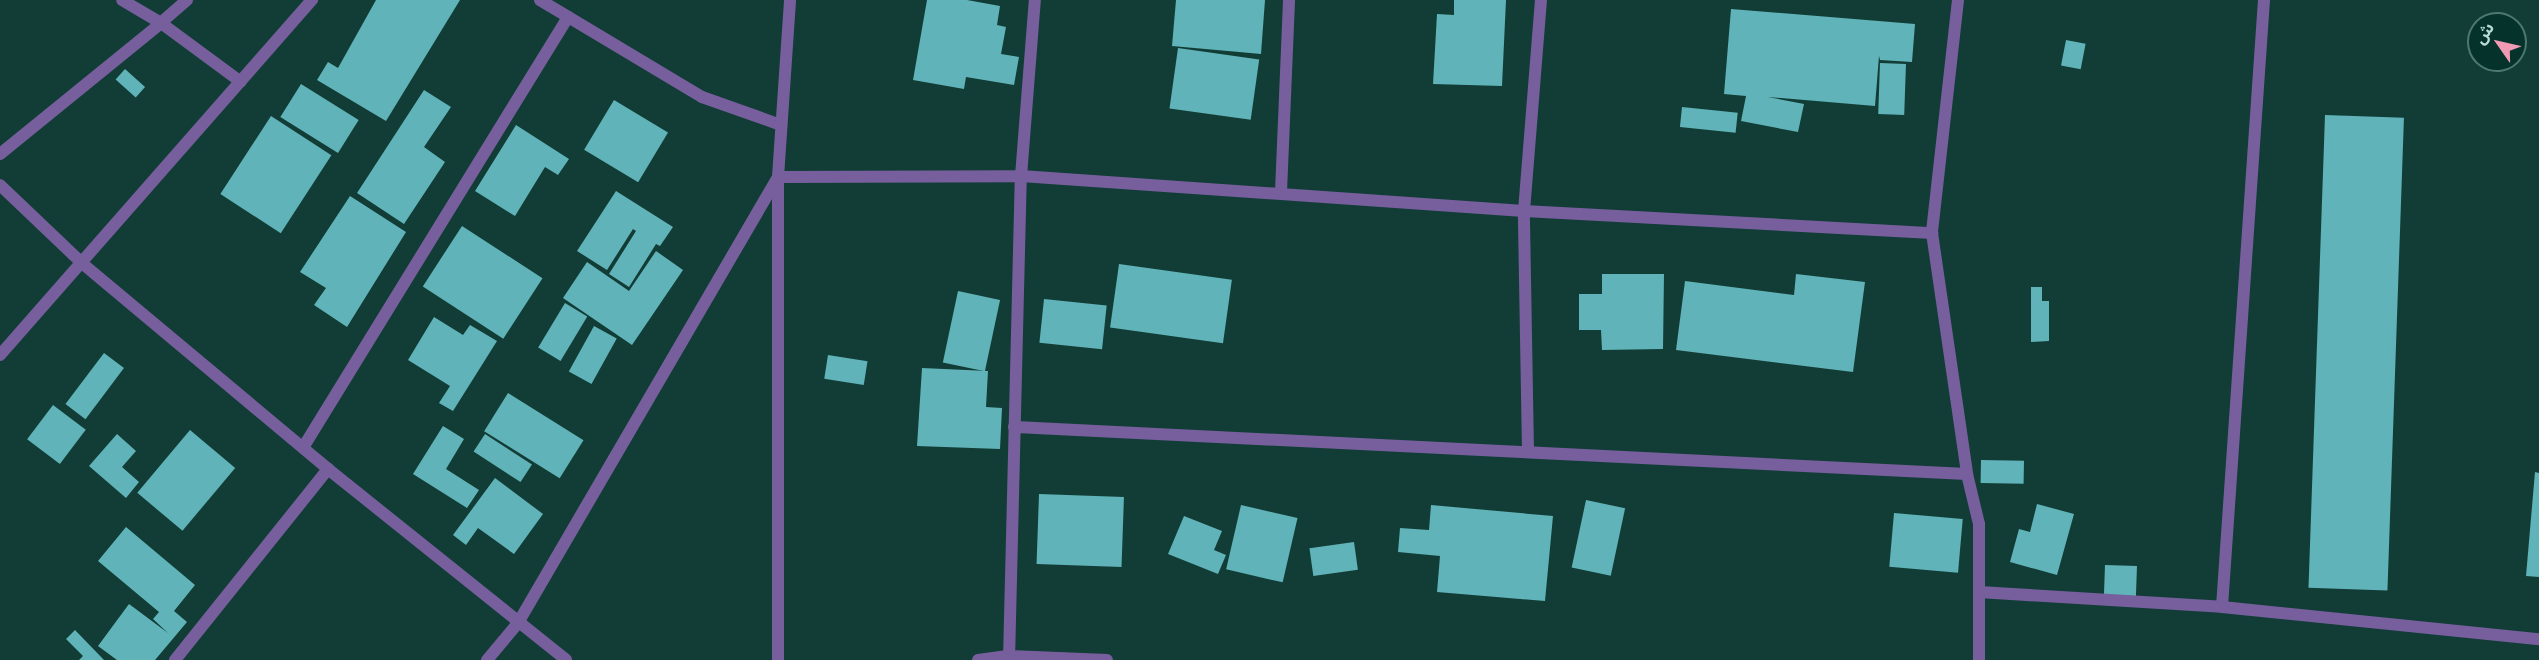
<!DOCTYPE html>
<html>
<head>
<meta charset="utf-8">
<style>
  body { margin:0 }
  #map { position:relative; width:2539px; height:660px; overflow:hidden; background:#123d36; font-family:"IBM Plex Serif","Noto Sans Arabic",serif }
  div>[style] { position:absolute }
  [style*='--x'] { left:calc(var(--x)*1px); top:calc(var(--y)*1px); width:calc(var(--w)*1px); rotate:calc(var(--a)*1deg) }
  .building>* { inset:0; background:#60b3b8; transform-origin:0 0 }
  .street>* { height:12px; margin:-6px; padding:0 6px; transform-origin:6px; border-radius:6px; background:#775f9e }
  span { translate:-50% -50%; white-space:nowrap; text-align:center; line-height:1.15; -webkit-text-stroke:6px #05332c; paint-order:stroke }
  .north { position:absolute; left:2467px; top:12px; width:60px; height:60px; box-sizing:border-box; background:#05332c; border:2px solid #4d7770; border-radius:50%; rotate:304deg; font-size:16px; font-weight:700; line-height:24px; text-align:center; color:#b8ddd5 }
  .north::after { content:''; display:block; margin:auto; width:21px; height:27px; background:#f19ab4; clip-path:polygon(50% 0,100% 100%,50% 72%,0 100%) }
</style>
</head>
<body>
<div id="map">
  <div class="building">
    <div style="clip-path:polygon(376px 0,460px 0,386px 121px,317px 80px,328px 62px,338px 68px)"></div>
    <div style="clip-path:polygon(927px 0,967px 0,1000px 6px,997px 25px,1006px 27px,1001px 54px,1019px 57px,1014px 85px,966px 77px,964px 89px,913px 80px)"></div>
    <div style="clip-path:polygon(1176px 0,1265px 0,1261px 54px,1172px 46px)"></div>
    <div style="clip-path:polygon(1454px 0,1506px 0,1502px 86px,1433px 84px,1437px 14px,1454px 15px)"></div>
    <div style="clip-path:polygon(1731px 9px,1915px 24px,1912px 62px,1880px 60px,1879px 56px,1875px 106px,1768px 97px,1804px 104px,1798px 132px,1741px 121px,1746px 96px,1724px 94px)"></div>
    <div style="left:2066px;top:40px;width:20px;height:26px;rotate:11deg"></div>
    <div style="left:1178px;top:48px;width:82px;height:61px;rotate:8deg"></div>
    <div style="left:1880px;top:63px;width:26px;height:51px;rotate:2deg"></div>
    <div style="left:125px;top:69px;width:27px;height:14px;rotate:42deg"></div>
    <div style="left:301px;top:84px;width:68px;height:39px;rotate:32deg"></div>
    <div style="clip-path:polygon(424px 90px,451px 107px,424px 147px,445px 162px,404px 224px,357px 193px)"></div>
    <div style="left:614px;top:100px;width:63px;height:58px;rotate:31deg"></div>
    <div style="left:1682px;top:107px;width:56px;height:20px;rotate:6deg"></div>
    <div style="left:2325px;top:115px;width:79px;height:473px;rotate:2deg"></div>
    <div style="left:271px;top:116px;width:72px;height:93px;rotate:33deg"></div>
    <div style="clip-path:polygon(516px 125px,569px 159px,558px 175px,545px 167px,515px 216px,475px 191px)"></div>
    <div style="clip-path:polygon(616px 191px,673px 227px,660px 246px,656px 244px,629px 287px,609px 274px,636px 231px,633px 229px,607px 270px,577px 251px)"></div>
    <div style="clip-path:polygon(350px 196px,406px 232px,347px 327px,314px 305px,326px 288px,300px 272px)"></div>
    <div style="left:462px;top:226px;width:96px;height:72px;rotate:33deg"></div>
    <div style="clip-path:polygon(656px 251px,683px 270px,632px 345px,563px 298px,587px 262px,629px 291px)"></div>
    <div style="left:1119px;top:264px;width:114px;height:64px;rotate:8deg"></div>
    <div style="clip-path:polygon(1602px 274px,1664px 274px,1663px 349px,1602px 350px,1601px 330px,1579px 330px,1579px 294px,1602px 294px)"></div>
    <div style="clip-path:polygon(1796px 274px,1865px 282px,1853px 372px,1676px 350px,1685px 281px,1794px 295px)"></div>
    <div style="clip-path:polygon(2031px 287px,2042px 287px,2042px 301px,2049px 301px,2049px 341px,2031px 342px)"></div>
    <div style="left:958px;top:291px;width:43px;height:73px;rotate:12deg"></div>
    <div style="left:1044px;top:299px;width:63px;height:44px;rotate:6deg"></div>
    <div style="left:565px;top:303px;width:26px;height:52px;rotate:31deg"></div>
    <div style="clip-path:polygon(434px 317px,463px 335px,470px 325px,497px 341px,453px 411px,439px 403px,450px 386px,408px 360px)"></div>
    <div style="left:594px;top:326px;width:26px;height:52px;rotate:29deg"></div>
    <div style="left:104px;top:353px;width:25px;height:64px;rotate:37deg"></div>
    <div style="left:828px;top:355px;width:40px;height:24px;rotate:9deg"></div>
    <div style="clip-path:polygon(922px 368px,988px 371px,986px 407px,1002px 408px,1000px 449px,917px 446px)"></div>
    <div style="left:508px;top:393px;width:89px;height:45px;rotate:32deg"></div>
    <div style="left:53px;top:405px;width:41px;height:43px;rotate:37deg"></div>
    <div style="clip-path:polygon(443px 426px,464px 439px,446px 469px,479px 490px,467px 508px,413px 474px)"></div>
    <div style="left:190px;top:430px;width:59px;height:82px;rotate:40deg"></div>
    <div style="clip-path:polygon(117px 434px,136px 451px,122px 467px,139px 482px,126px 498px,89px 466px)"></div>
    <div style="left:485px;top:434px;width:56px;height:21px;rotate:33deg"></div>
    <div style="left:1981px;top:460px;width:43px;height:23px;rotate:1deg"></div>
    <div style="clip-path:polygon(2535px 472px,2539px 473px,2539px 577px,2526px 576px)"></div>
    <div style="clip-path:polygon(495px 478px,543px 514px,514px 554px,478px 528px,466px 545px,453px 535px)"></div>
    <div style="left:1039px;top:494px;width:85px;height:70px;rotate:2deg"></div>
    <div style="left:1586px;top:500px;width:40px;height:69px;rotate:12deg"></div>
    <div style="clip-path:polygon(2037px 504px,2074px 514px,2057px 575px,2010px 562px,2019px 529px,2030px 532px)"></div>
    <div style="left:1241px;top:505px;width:58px;height:66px;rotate:13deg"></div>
    <div style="clip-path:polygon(1431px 505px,1553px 516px,1545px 601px,1437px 592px,1440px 556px,1398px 552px,1400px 528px,1429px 530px)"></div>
    <div style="left:1894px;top:513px;width:69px;height:54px;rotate:5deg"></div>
    <div style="clip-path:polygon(1184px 516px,1222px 531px,1214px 550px,1226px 555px,1218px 574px,1168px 554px)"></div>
    <div style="clip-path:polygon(126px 527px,195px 585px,174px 611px,187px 622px,155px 660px,117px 660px,98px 646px,129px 604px,168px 633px,153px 619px,159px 612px,98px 561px)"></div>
    <div style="left:1354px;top:542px;width:28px;height:45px;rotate:82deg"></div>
    <div style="left:2105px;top:565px;width:32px;height:30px;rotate:2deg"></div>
    <div style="clip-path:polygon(75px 630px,104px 660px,79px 660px,83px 656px,66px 639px)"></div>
  </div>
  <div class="street">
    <div style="--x:187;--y:0;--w:35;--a:139"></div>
    <div style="--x:161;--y:23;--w:99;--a:36.4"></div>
    <div style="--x:540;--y:0;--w:189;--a:30.9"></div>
    <div style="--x:702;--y:97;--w:84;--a:19.5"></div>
    <div style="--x:1958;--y:0;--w:234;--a:96.4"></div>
    <div style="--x:1932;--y:233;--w:244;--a:81.7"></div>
    <div style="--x:1967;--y:474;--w:51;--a:76.5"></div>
    <div style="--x:1979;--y:524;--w:136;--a:90"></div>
    <div style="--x:2264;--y:0;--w:608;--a:93.96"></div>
    <div style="--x:2222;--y:607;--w:319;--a:5.8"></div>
    <div style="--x:0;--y:154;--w:208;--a:-39.1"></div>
    <div style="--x:161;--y:23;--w:45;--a:-149.5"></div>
    <div style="--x:0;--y:185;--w:115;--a:43.6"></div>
    <div style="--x:83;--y:264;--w:319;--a:39.9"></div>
    <div style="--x:328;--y:469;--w:305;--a:38.7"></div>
    <div style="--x:1281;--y:192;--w:192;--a:-87.6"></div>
    <div style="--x:0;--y:355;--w:473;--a:-48.7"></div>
    <div style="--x:1014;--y:427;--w:954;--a:2.82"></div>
    <div style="--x:304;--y:446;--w:504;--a:-58.39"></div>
    <div style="--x:1528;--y:451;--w:240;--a:-91"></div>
    <div style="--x:1524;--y:211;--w:212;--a:-85.4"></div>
    <div style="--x:1979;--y:592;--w:243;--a:3.5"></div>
    <div style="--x:175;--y:660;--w:245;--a:-51.3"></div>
    <div style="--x:487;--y:660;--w:48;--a:-50"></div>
    <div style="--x:518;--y:623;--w:516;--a:-59.76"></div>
    <div style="--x:778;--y:177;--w:243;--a:-0.2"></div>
    <div style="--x:1021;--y:176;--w:504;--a:3.98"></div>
    <div style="--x:1524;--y:211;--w:409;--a:3.1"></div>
    <div style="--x:778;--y:660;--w:483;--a:-90"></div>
    <div style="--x:778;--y:177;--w:177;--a:-86.1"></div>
    <div style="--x:978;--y:660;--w:30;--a:-8"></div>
    <div style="--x:1008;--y:656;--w:99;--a:2.3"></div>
    <div style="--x:1009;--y:660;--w:484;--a:-88.6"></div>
    <div style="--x:1021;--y:176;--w:177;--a:-85.5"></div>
  </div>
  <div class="north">ش</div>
</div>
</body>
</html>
